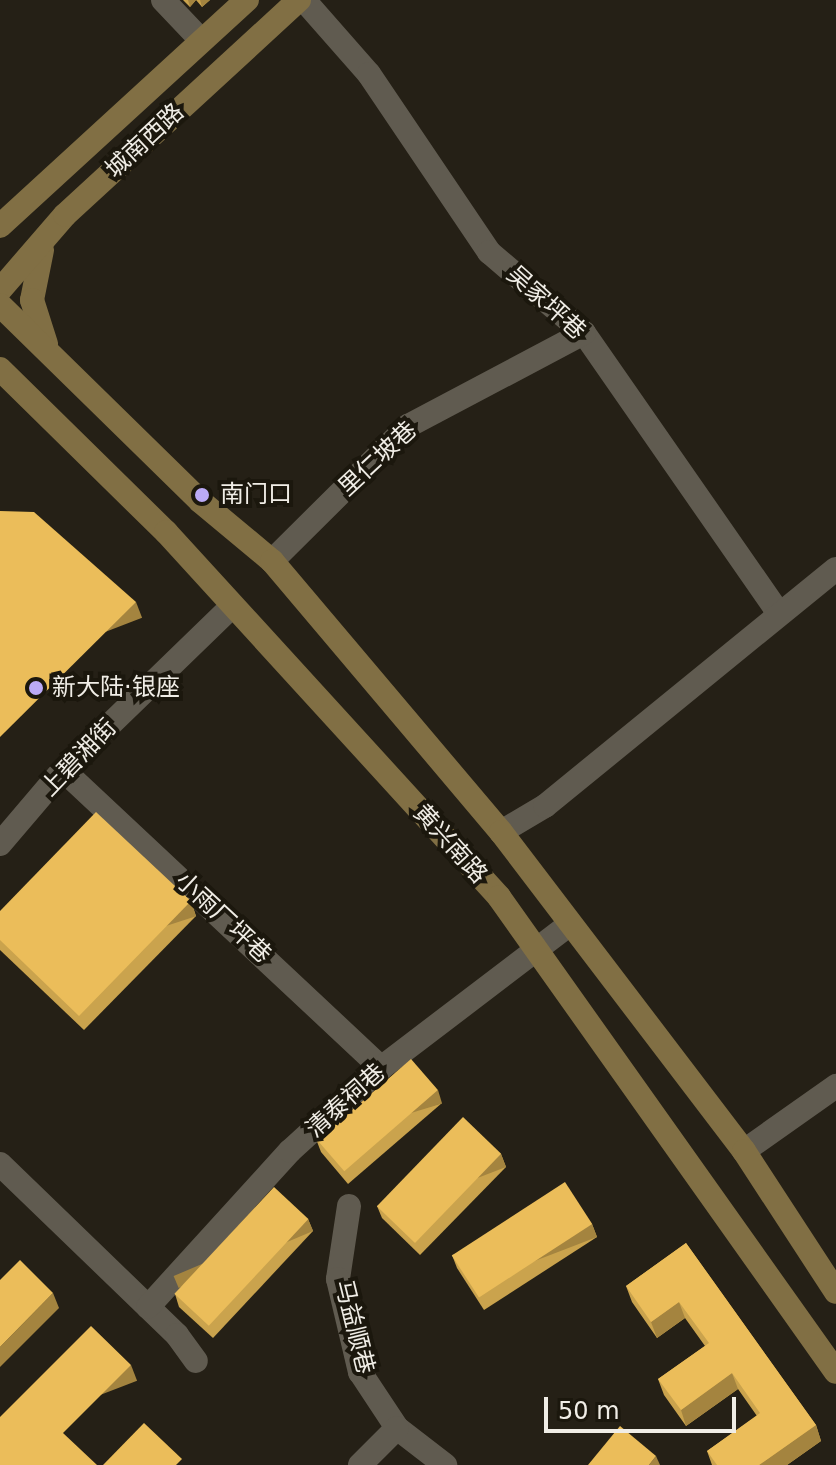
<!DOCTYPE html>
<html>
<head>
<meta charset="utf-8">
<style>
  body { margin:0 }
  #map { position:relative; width:836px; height:1465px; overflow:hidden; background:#252016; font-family:"DejaVu Sans","Noto Sans SC",sans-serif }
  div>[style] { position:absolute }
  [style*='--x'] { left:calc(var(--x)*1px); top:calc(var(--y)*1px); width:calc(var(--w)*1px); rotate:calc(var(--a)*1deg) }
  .minor>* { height:24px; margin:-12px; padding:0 12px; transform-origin:12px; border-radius:12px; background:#605b50 }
  .secondary>* { height:24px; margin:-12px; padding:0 12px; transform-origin:12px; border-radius:12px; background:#816f44 }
  .wall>* { inset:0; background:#caa34d }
  .shaded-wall>* { inset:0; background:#a4843f; transform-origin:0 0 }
  .building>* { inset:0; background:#ebbd5a; transform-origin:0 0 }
  .dots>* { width:22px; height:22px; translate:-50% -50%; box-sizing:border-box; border:4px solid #1b170d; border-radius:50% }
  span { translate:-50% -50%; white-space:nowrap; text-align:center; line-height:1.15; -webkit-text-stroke:8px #1b170d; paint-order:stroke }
  .street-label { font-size:24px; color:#f0ede6 }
  .poi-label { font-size:24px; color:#f0ede6 }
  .left { translate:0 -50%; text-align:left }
  .scale { position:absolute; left:544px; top:1397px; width:192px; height:36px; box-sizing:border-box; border:4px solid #f0ede6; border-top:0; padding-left:10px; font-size:24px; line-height:28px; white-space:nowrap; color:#f0ede6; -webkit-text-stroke:6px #1b170d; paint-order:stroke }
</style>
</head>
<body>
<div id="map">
  <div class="minor">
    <div style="--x:163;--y:0;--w:52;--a:46.5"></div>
    <div style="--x:304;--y:0;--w:98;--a:48.7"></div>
    <div style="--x:369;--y:74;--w:215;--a:56"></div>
    <div style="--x:489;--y:252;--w:125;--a:40.5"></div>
    <div style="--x:584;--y:333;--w:342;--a:55.2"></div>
    <div style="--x:272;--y:561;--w:192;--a:-44.8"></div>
    <div style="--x:408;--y:426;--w:199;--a:-27.9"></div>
    <div style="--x:63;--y:770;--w:436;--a:43.1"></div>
    <div style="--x:501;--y:832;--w:51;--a:-30.6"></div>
    <div style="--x:545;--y:806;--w:375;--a:-39.2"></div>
    <div style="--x:0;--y:844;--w:97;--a:-49.6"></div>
    <div style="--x:63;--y:770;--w:233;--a:-44.1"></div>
    <div style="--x:744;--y:1151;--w:113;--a:-35.2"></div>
    <div style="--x:0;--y:1164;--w:246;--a:44"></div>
    <div style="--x:177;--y:1335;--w:32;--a:54"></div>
    <div style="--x:349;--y:1206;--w:74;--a:98.6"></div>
    <div style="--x:338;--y:1279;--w:96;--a:76.7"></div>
    <div style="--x:360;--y:1372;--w:67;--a:56.5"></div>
    <div style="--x:397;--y:1428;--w:61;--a:37.6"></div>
    <div style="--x:148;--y:1307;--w:211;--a:-47.7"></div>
    <div style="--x:290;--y:1151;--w:123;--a:-42.4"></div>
    <div style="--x:381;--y:1068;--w:238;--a:-37.3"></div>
    <div style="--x:360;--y:1465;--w:52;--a:-45"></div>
  </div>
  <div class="secondary">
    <div style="--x:0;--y:226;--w:335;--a:-42.5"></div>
    <div style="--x:42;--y:250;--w:51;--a:101.3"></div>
    <div style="--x:32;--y:300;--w:46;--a:72.3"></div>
    <div style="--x:0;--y:290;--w:99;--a:-49.1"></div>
    <div style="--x:65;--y:215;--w:318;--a:-42.6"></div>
    <div style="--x:0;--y:305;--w:280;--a:44.4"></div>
    <div style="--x:200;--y:501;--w:94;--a:39.8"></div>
    <div style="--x:272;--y:561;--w:355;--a:49.8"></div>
    <div style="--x:501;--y:832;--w:401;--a:52.7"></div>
    <div style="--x:744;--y:1151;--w:168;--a:56.9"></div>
    <div style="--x:0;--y:369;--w:233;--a:44.5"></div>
    <div style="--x:166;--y:532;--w:494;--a:47.6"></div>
    <div style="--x:499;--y:897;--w:582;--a:54.65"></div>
  </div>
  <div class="wall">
    <div style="clip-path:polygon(183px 0,210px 0,202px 7px,196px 0,190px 7px)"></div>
    <div style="clip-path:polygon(191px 901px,196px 916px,84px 1030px,0 950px,0 911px)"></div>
    <div style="clip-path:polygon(442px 1103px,348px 1184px,321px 1152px,316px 1139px)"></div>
    <div style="clip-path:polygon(501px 1154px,506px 1167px,420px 1255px,382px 1218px,377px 1206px)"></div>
    <div style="clip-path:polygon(308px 1219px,313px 1231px,213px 1338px,179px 1307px,175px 1294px)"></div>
    <div style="clip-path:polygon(592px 1224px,597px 1237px,484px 1310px,457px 1268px,452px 1255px)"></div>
    <div style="clip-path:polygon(686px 1243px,816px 1425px,821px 1441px,787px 1465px,712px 1465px,707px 1451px,757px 1416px,738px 1389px,686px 1426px,664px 1395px,658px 1379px,705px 1346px,685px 1318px,657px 1338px,632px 1302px,626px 1286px)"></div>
  </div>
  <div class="shaded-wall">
    <div style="clip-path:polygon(188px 0,196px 0,190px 7px)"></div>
    <div style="clip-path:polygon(200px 0,210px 0,202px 7px)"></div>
    <div style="left:136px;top:602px;width:17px;height:192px;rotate:69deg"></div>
    <div style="left:191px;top:901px;width:16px;height:161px;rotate:72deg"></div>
    <div style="left:438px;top:1090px;width:14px;height:125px;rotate:73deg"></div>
    <div style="left:501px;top:1154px;width:14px;height:124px;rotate:69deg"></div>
    <div style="left:308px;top:1219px;width:13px;height:146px;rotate:67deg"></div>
    <div style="left:592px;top:1224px;width:14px;height:134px;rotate:69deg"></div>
    <div style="clip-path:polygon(53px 1293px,59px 1308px,0 1367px,0 1347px)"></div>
    <div style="clip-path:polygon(679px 1302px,685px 1318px,657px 1338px,651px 1322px)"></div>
    <div style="left:131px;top:1365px;width:17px;height:96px;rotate:69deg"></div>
    <div style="clip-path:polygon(732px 1373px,738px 1389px,686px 1426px,681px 1410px)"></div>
    <div style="clip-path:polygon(816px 1425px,821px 1441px,787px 1465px,759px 1465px)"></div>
    <div style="clip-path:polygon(656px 1456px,660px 1465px,649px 1465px)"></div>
  </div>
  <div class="building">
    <div style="clip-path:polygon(0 511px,34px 512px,136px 602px,0 737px)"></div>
    <div style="clip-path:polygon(96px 812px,191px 901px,79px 1016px,0 940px,0 911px)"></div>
    <div style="left:411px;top:1059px;width:41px;height:124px;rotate:49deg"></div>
    <div style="left:463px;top:1117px;width:53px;height:124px;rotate:44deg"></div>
    <div style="left:565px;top:1182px;width:50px;height:135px;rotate:57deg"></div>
    <div style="left:274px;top:1187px;width:47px;height:146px;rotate:43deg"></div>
    <div style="clip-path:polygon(686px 1243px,816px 1425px,759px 1465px,717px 1465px,707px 1451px,760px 1413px,732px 1373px,681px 1410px,658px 1379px,709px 1343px,679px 1302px,651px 1322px,626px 1286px)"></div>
    <div style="clip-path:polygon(20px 1260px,53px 1293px,0 1347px,0 1280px)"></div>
    <div style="clip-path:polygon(91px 1326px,131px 1365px,63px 1433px,97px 1465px,0 1465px,0 1417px)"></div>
    <div style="clip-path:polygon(144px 1423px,182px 1459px,176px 1465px,103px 1465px)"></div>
    <div style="clip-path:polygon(620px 1426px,656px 1456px,649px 1465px,588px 1465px)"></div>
  </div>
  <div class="dots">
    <div style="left:202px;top:495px;background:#bbaaf6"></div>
    <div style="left:36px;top:688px;background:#bbaaf6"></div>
  </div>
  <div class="street-label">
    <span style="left:145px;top:141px;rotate:-43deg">城南西路</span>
    <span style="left:546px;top:303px;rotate:42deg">吴家坪巷</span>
    <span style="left:378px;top:459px;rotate:-43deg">里仁坡巷</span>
    <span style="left:79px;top:758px;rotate:-46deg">上碧湘街</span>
    <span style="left:450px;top:844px;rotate:48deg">黄兴南路</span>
    <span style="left:223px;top:918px;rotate:43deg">小雨厂坪巷</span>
    <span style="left:346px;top:1101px;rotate:-42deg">清泰祠巷</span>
    <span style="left:354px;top:1327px;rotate:76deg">马益顺巷</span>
  </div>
  <div class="poi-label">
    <span class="left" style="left:220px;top:495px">南门口</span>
    <span class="left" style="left:52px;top:688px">新大陆·银座</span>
  </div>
  <div class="scale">50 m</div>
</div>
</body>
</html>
